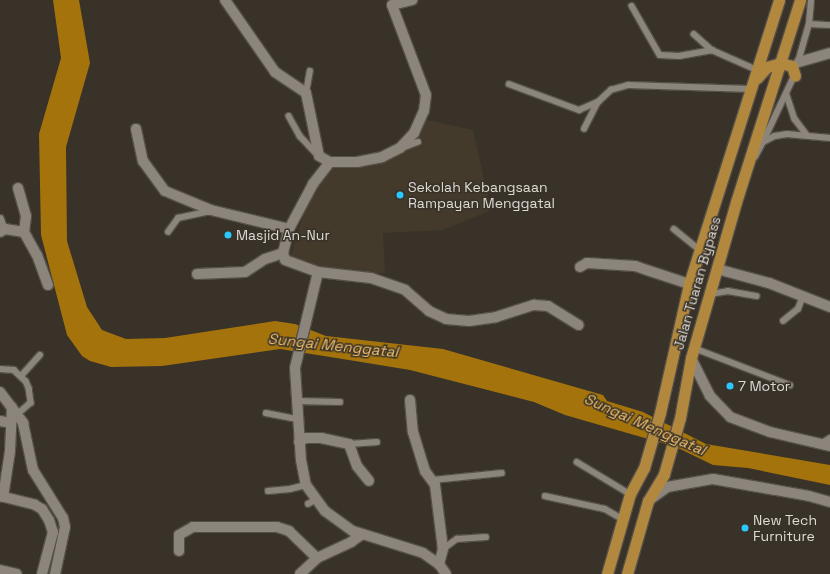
<!DOCTYPE html>
<html>
<head>
<meta charset="utf-8">
<style>
  body { margin:0 }
  #map { position:relative; width:830px; height:574px; overflow:hidden; background:#383229; font-family:"Space Grotesk",sans-serif }
  div>[style] { position:absolute }
  [style*='--x'] { left:calc(var(--x)*1px); top:calc(var(--y)*1px); width:calc(var(--w)*1px); rotate:calc(var(--a)*1deg) }
  .built>* { inset:0; background:#443a2b }
  .water>* { inset:0; background:#a4730b }
  .roads { filter:drop-shadow(1px 0 #555048) drop-shadow(-1px 0 #555048) drop-shadow(0 1px #555048) drop-shadow(0 -1px #555048) }
  .service>* { height:5.5px; margin:-2.75px; padding:0 2.75px; transform-origin:2.75px; border-radius:2.75px; background:#8c857b }
  .minor>* { height:10px; margin:-5px; padding:0 5px; transform-origin:5px; border-radius:5px; background:#8c857b }
  .trunk>* { height:11px; margin:-5.5px; padding:0 5.5px; transform-origin:5.5px; border-radius:5.5px; background:#b2883e }
  .dots>* { width:11px; height:11px; translate:-50% -50%; box-sizing:border-box; border:2px solid #383229; border-radius:50% }
  span { translate:-50% -50%; white-space:nowrap; text-align:center; line-height:1.15; -webkit-text-stroke:3px #383229; paint-order:stroke }
  .poi-label { font-size:14px; color:#dedad4 }
  .left { translate:0 -50%; text-align:left }
  .street-label { font-size:14px; color:#dedad4 }
  .water-label { font-size:15px; color:#f9c46e; font-style:italic }
</style>
</head>
<body>
<div id="map">
  <div class="built">
    <div style="clip-path:polygon(427px 120px,473px 130px,491px 210px,443px 230px,383px 233px,385px 273px,361px 274px,326px 270px,290px 259px,307px 203px,334px 164px,366px 163px,411px 141px)"></div>
  </div>
  <div class="water">
    <div style="clip-path:polygon(53px 0,79px 0,90px 63px,66px 147px,67px 241px,87px 307px,102px 330px,126px 339px,165px 338px,275px 321px,295px 324px,326px 336px,443px 349px,603px 395px,607px 401px,643px 412px,706px 444px,830px 465px,830px 485px,748px 468px,713px 465px,676px 447px,565px 415px,534px 402px,410px 370px,355px 361px,280px 349px,162px 366px,111px 367px,90px 361px,82px 356px,67px 335px,41px 235px,39px 134px,61px 58px)"></div>
  </div>
  <div class="roads">
    <div class="service">
      <div style="--x:632;--y:6;--w:56;--a:60.3"></div>
      <div style="--x:660;--y:55;--w:19;--a:3"></div>
      <div style="--x:679;--y:56;--w:34;--a:-10"></div>
      <div style="--x:809;--y:24;--w:21;--a:3"></div>
      <div style="--x:694;--y:34;--w:24;--a:42"></div>
      <div style="--x:712;--y:50;--w:49;--a:24"></div>
      <div style="--x:798;--y:62;--w:40;--a:-74"></div>
      <div style="--x:809;--y:24;--w:24;--a:-85"></div>
      <div style="--x:509;--y:84;--w:75;--a:20.4"></div>
      <div style="--x:579;--y:110;--w:21;--a:-23"></div>
      <div style="--x:598;--y:102;--w:18;--a:-43"></div>
      <div style="--x:611;--y:90;--w:18;--a:-16"></div>
      <div style="--x:628;--y:85;--w:123;--a:1.9"></div>
      <div style="--x:306;--y:93;--w:22;--a:-80"></div>
      <div style="--x:787;--y:95;--w:25;--a:72"></div>
      <div style="--x:795;--y:119;--w:20;--a:53"></div>
      <div style="--x:289;--y:116;--w:23;--a:61"></div>
      <div style="--x:300;--y:136;--w:26;--a:47"></div>
      <div style="--x:584;--y:129;--w:30;--a:-63"></div>
      <div style="--x:763;--y:142;--w:75;--a:-64.8"></div>
      <div style="--x:402;--y:148;--w:17;--a:-21"></div>
      <div style="--x:755;--y:157;--w:17;--a:-62"></div>
      <div style="--x:763;--y:142;--w:13;--a:-27"></div>
      <div style="--x:775;--y:136;--w:12;--a:-9"></div>
      <div style="--x:787;--y:134;--w:43;--a:5.3"></div>
      <div style="--x:1;--y:218;--w:12;--a:70"></div>
      <div style="--x:674;--y:229;--w:33;--a:39"></div>
      <div style="--x:168;--y:232;--w:17;--a:-54"></div>
      <div style="--x:178;--y:218;--w:34;--a:-12"></div>
      <div style="--x:710;--y:294;--w:18;--a:-9"></div>
      <div style="--x:728;--y:291;--w:29;--a:10"></div>
      <div style="--x:783;--y:321;--w:19;--a:-39"></div>
      <div style="--x:798;--y:309;--w:14;--a:-69"></div>
      <div style="--x:694;--y:348;--w:103;--a:21.1"></div>
      <div style="--x:0;--y:369;--w:14;--a:4"></div>
      <div style="--x:14;--y:370;--w:16;--a:43"></div>
      <div style="--x:26;--y:381;--w:8;--a:67"></div>
      <div style="--x:29;--y:388;--w:15;--a:82"></div>
      <div style="--x:31;--y:403;--w:18;--a:139"></div>
      <div style="--x:21;--y:376;--w:28;--a:-48"></div>
      <div style="--x:296;--y:401;--w:44;--a:1.3"></div>
      <div style="--x:266;--y:413;--w:33;--a:11"></div>
      <div style="--x:822;--y:443;--w:9;--a:-32"></div>
      <div style="--x:349;--y:444;--w:28;--a:-4"></div>
      <div style="--x:577;--y:462;--w:62;--a:31.1"></div>
      <div style="--x:433;--y:480;--w:69;--a:-5.8"></div>
      <div style="--x:268;--y:491;--w:22;--a:-5"></div>
      <div style="--x:290;--y:489;--w:16;--a:-14"></div>
      <div style="--x:545;--y:496;--w:61;--a:12.2"></div>
      <div style="--x:605;--y:509;--w:20;--a:30"></div>
      <div style="--x:308;--y:504;--w:8;--a:-30"></div>
      <div style="--x:443;--y:549;--w:17;--a:-36"></div>
      <div style="--x:457;--y:539;--w:29;--a:-4"></div>
    </div>
    <div class="minor">
      <div style="--x:225;--y:0;--w:88;--a:55.2"></div>
      <div style="--x:275;--y:72;--w:37;--a:34"></div>
      <div style="--x:306;--y:93;--w:64;--a:78.3"></div>
      <div style="--x:319;--y:156;--w:13;--a:29"></div>
      <div style="--x:330;--y:162;--w:27;--a:0"></div>
      <div style="--x:357;--y:162;--w:25;--a:-11"></div>
      <div style="--x:382;--y:157;--w:20;--a:-27"></div>
      <div style="--x:400;--y:148;--w:21;--a:-47"></div>
      <div style="--x:414;--y:133;--w:24;--a:-66"></div>
      <div style="--x:424;--y:111;--w:16;--a:-83"></div>
      <div style="--x:426;--y:95;--w:96;--a:-110.7"></div>
      <div style="--x:392;--y:5;--w:21;--a:-14"></div>
      <div style="--x:799;--y:62;--w:32;--a:-16"></div>
      <div style="--x:136;--y:129;--w:33;--a:78"></div>
      <div style="--x:143;--y:161;--w:37;--a:54"></div>
      <div style="--x:165;--y:191;--w:50;--a:22.4"></div>
      <div style="--x:211;--y:210;--w:80;--a:13.7"></div>
      <div style="--x:330;--y:162;--w:28;--a:128"></div>
      <div style="--x:313;--y:184;--w:51;--a:118.1"></div>
      <div style="--x:289;--y:229;--w:25;--a:104"></div>
      <div style="--x:283;--y:253;--w:7;--a:74"></div>
      <div style="--x:285;--y:260;--w:35;--a:20"></div>
      <div style="--x:318;--y:272;--w:53;--a:6.5"></div>
      <div style="--x:371;--y:278;--w:36;--a:19"></div>
      <div style="--x:405;--y:290;--w:32;--a:41"></div>
      <div style="--x:429;--y:311;--w:19;--a:25"></div>
      <div style="--x:446;--y:319;--w:23;--a:5"></div>
      <div style="--x:469;--y:321;--w:27;--a:-8"></div>
      <div style="--x:496;--y:317;--w:40;--a:-18"></div>
      <div style="--x:534;--y:305;--w:14;--a:4"></div>
      <div style="--x:548;--y:306;--w:36;--a:32"></div>
      <div style="--x:18;--y:188;--w:29;--a:74"></div>
      <div style="--x:26;--y:216;--w:16;--a:97"></div>
      <div style="--x:0;--y:232;--w:6;--a:-31"></div>
      <div style="--x:5;--y:229;--w:19;--a:9"></div>
      <div style="--x:24;--y:232;--w:26;--a:61"></div>
      <div style="--x:37;--y:255;--w:32;--a:70"></div>
      <div style="--x:580;--y:267;--w:8;--a:-30"></div>
      <div style="--x:587;--y:263;--w:48;--a:3.6"></div>
      <div style="--x:635;--y:266;--w:57;--a:18.4"></div>
      <div style="--x:717;--y:269;--w:54;--a:15.1"></div>
      <div style="--x:769;--y:283;--w:66;--a:21.5"></div>
      <div style="--x:318;--y:272;--w:99;--a:103.5"></div>
      <div style="--x:295;--y:368;--w:92;--a:86.3"></div>
      <div style="--x:301;--y:460;--w:25;--a:79"></div>
      <div style="--x:306;--y:485;--w:32;--a:54"></div>
      <div style="--x:325;--y:511;--w:34;--a:36"></div>
      <div style="--x:353;--y:531;--w:73;--a:17.4"></div>
      <div style="--x:423;--y:553;--w:19;--a:35"></div>
      <div style="--x:439;--y:564;--w:12;--a:55"></div>
      <div style="--x:197;--y:274;--w:48;--a:-2.4"></div>
      <div style="--x:245;--y:272;--w:24;--a:-33"></div>
      <div style="--x:265;--y:259;--w:19;--a:-18"></div>
      <div style="--x:691;--y:358;--w:42;--a:63.4"></div>
      <div style="--x:710;--y:396;--w:29;--a:46"></div>
      <div style="--x:730;--y:417;--w:43;--a:20.6"></div>
      <div style="--x:770;--y:432;--w:62;--a:13.1"></div>
      <div style="--x:0;--y:392;--w:39;--a:53"></div>
      <div style="--x:23;--y:423;--w:48;--a:78"></div>
      <div style="--x:33;--y:470;--w:57;--a:58"></div>
      <div style="--x:63;--y:518;--w:9;--a:77"></div>
      <div style="--x:65;--y:527;--w:48;--a:102"></div>
      <div style="--x:410;--y:400;--w:32;--a:85"></div>
      <div style="--x:413;--y:432;--w:41;--a:72.9"></div>
      <div style="--x:425;--y:471;--w:17;--a:54"></div>
      <div style="--x:435;--y:485;--w:64;--a:82.9"></div>
      <div style="--x:443;--y:549;--w:16;--a:105"></div>
      <div style="--x:0;--y:421;--w:11;--a:10"></div>
      <div style="--x:299;--y:442;--w:8;--a:-30"></div>
      <div style="--x:306;--y:438;--w:15;--a:0"></div>
      <div style="--x:321;--y:438;--w:29;--a:12"></div>
      <div style="--x:349;--y:444;--w:23;--a:70"></div>
      <div style="--x:357;--y:466;--w:19;--a:51"></div>
      <div style="--x:0;--y:496;--w:36;--a:14"></div>
      <div style="--x:35;--y:505;--w:8;--a:30"></div>
      <div style="--x:42;--y:509;--w:13;--a:58"></div>
      <div style="--x:49;--y:520;--w:13;--a:72"></div>
      <div style="--x:53;--y:532;--w:43;--a:104.7"></div>
      <div style="--x:3;--y:497;--w:47;--a:-81.3"></div>
      <div style="--x:10;--y:451;--w:44;--a:-87.4"></div>
      <div style="--x:648;--y:501;--w:24;--a:-36"></div>
      <div style="--x:667;--y:487;--w:47;--a:-9.9"></div>
      <div style="--x:713;--y:479;--w:97;--a:10"></div>
      <div style="--x:809;--y:496;--w:22;--a:16"></div>
      <div style="--x:179;--y:551;--w:16;--a:-90"></div>
      <div style="--x:179;--y:535;--w:16;--a:-30"></div>
      <div style="--x:193;--y:527;--w:84;--a:0"></div>
      <div style="--x:277;--y:527;--w:13;--a:18"></div>
      <div style="--x:289;--y:531;--w:39;--a:44"></div>
      <div style="--x:0;--y:570;--w:17;--a:13"></div>
      <div style="--x:300;--y:574;--w:23;--a:-43"></div>
      <div style="--x:317;--y:558;--w:38;--a:-25"></div>
      <div style="--x:351;--y:542;--w:12;--a:-35"></div>
    </div>
    <div class="trunk">
      <div style="--x:757;--y:78;--w:15;--a:-48"></div>
      <div style="--x:767;--y:67;--w:14;--a:-17"></div>
      <div style="--x:780;--y:63;--w:12;--a:14"></div>
      <div style="--x:792;--y:66;--w:10;--a:73"></div>
      <div style="--x:607;--y:574;--w:83;--a:-74"></div>
      <div style="--x:630;--y:494;--w:30;--a:-62"></div>
      <div style="--x:644;--y:468;--w:57;--a:-73.8"></div>
      <div style="--x:660;--y:413;--w:132;--a:-77.3"></div>
      <div style="--x:689;--y:284;--w:298;--a:-72.4"></div>
      <div style="--x:627;--y:574;--w:76;--a:-74"></div>
      <div style="--x:648;--y:501;--w:31;--a:-59"></div>
      <div style="--x:664;--y:474;--w:58;--a:-74.1"></div>
      <div style="--x:680;--y:418;--w:61;--a:-79.6"></div>
      <div style="--x:691;--y:358;--w:162;--a:-73.9"></div>
      <div style="--x:736;--y:202;--w:212;--a:-72.4"></div>
    </div>
  </div>
  <div class="dots">
    <div style="left:400px;top:195px;background:#29c8ff"></div>
    <div style="left:228px;top:235px;background:#29c8ff"></div>
    <div style="left:730px;top:386px;background:#29c8ff"></div>
    <div style="left:745px;top:528px;background:#29c8ff"></div>
  </div>
  <div class="poi-label">
    <span class="left" style="left:408px;top:195px">Sekolah Kebangsaan<br>Rampayan Menggatal</span>
    <span class="left" style="left:236px;top:235px">Masjid An-Nur</span>
    <span class="left" style="left:738px;top:386px">7 Motor</span>
    <span class="left" style="left:753px;top:528px">New Tech<br>Furniture</span>
  </div>
  <div class="street-label">
    <span style="left:697px;top:283px;rotate:-74deg">Jalan Tuaran Bypass</span>
  </div>
  <div class="water-label">
    <span style="left:333px;top:345px;rotate:6deg">Sungai Menggatal</span>
    <span style="left:645px;top:424px;rotate:24deg">Sungai Menggatal</span>
  </div>
</div>
</body>
</html>
